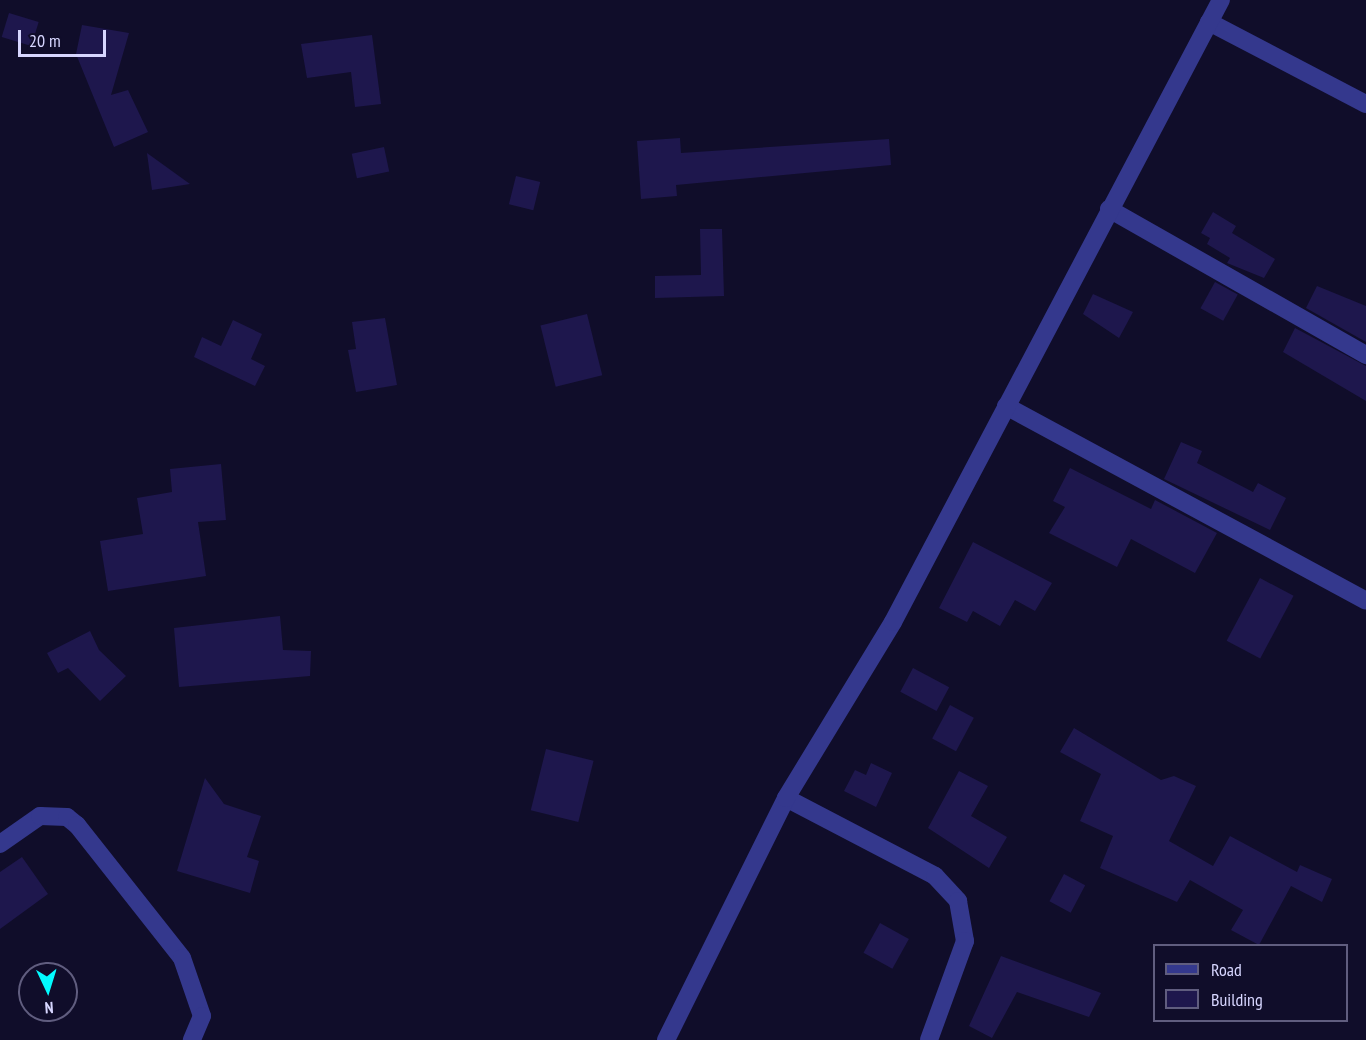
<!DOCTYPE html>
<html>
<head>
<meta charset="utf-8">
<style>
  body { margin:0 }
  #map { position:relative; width:1366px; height:1040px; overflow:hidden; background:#100d2a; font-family:"PT Sans Narrow",sans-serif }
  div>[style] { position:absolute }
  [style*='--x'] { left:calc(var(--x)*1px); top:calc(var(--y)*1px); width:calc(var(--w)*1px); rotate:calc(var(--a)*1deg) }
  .building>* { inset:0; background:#1e174d; transform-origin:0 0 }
  .street>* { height:18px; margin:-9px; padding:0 9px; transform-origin:9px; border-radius:9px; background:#34388d }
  span { translate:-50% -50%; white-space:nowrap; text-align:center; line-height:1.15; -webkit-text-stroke:5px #100d2a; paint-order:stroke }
  .legend { position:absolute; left:1153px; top:944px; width:195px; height:78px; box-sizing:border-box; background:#100d2a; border:2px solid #605d7f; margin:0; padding:8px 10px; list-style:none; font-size:18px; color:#d7d6ff }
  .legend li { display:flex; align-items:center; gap:12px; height:30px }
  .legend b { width:30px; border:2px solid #605d7f }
  .north { position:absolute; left:18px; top:962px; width:60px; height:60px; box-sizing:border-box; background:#100d2a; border:2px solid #605d7f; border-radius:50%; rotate:176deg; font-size:16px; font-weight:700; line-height:24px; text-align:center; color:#d7d6ff }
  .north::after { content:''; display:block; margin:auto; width:21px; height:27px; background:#02fbff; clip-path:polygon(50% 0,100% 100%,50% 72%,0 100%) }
  .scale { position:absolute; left:18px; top:30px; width:88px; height:27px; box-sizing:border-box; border:3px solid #d7d6ff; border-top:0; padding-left:8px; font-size:18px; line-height:21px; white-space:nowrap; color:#d7d6ff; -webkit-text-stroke:4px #100d2a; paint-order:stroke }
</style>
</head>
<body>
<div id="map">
  <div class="building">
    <div style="left:9px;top:13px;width:31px;height:25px;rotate:17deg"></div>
    <div style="clip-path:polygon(82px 25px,129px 33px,111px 95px,128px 90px,148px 132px,114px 147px,76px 54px)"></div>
    <div style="clip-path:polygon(372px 35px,381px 104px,355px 107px,351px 72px,307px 78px,301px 44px)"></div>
    <div style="clip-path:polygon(680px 138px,681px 153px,889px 139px,891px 165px,676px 185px,677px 196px,641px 199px,637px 141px)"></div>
    <div style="left:384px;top:147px;width:25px;height:33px;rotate:78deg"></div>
    <div style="clip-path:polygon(147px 153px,190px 184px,152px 190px)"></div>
    <div style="left:516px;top:176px;width:25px;height:29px;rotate:14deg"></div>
    <div style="clip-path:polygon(1213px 212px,1236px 226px,1232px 233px,1275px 259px,1264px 278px,1227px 263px,1230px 258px,1207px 244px,1210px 238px,1201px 233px)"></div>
    <div style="clip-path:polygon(700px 229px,722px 229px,724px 296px,655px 298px,655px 276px,701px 275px)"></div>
    <div style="left:1215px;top:282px;width:26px;height:30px;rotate:29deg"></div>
    <div style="clip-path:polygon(1317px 286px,1366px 306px,1366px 342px,1306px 308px)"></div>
    <div style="clip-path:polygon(1093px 294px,1133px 312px,1119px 338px,1083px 314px)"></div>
    <div style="left:587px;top:314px;width:63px;height:48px;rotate:76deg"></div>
    <div style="clip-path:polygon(385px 318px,397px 385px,356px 392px,348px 350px,356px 349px,352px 322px)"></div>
    <div style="clip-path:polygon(233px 320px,262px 334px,251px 359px,265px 366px,255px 386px,194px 357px,202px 337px,221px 346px)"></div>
    <div style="clip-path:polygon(1295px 328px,1366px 366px,1366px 401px,1283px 352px)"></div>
    <div style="clip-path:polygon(1181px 442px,1202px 451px,1197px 463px,1253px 492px,1258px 483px,1286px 498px,1270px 530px,1164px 479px)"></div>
    <div style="clip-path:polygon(221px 464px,226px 520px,198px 522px,206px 576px,108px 591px,100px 541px,143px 534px,137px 498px,172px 492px,170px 469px)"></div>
    <div style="clip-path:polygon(1070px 468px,1151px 509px,1155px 500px,1217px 533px,1195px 573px,1131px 539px,1117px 567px,1049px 533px,1065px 507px,1053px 501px)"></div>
    <div style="clip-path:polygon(973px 542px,1052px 583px,1035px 611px,1015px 600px,1000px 626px,973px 611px,967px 622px,939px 608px)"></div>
    <div style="left:1260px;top:578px;width:38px;height:71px;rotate:28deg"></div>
    <div style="clip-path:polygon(280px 616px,283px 650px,311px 651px,310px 676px,179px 687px,174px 628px)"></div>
    <div style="clip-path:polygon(90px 631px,99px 650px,126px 676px,100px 701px,68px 668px,58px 673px,47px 653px)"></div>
    <div style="left:913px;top:668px;width:41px;height:27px;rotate:28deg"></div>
    <div style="left:950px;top:705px;width:27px;height:38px;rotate:28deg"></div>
    <div style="clip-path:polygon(1074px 728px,1161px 780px,1174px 776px,1196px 786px,1169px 841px,1213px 866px,1230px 836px,1297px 872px,1300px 865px,1332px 879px,1322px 902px,1291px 886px,1259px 945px,1231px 930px,1243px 910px,1190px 880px,1177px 902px,1100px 868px,1113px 836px,1080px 821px,1101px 774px,1060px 752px)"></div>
    <div style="left:546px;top:749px;width:49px;height:63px;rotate:14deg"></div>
    <div style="clip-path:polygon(871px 763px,892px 773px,876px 807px,844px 791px,855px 770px,866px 775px)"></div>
    <div style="clip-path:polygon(959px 771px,988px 786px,971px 816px,1007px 837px,989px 868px,928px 828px)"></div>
    <div style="clip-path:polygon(205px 778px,224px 804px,261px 816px,247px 857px,259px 861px,250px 893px,177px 871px)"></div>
    <div style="clip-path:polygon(22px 857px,48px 894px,0 929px,0 872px)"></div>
    <div style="left:1064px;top:874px;width:24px;height:31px;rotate:28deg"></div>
    <div style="left:880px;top:923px;width:33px;height:34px;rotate:29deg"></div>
    <div style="clip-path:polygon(1001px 956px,1101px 993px,1089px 1017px,1017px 992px,992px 1038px,969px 1026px)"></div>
  </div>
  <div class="street">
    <div style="--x:1209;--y:22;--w:177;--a:27.6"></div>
    <div style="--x:1109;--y:209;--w:296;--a:29.6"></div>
    <div style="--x:1006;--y:406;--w:409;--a:28.4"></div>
    <div style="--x:786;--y:798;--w:168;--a:27.6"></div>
    <div style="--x:935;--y:876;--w:34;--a:47"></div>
    <div style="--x:958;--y:901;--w:41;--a:80.1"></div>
    <div style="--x:965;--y:941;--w:105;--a:110"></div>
    <div style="--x:0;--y:844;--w:49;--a:-35"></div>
    <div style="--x:40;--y:816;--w:27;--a:2"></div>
    <div style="--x:67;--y:817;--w:13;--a:39"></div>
    <div style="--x:77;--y:825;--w:169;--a:51.7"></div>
    <div style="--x:182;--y:958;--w:61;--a:71"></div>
    <div style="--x:202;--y:1016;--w:26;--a:113"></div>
    <div style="--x:666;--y:1040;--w:270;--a:-63.6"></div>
    <div style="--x:786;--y:798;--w:206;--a:-58.7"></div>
    <div style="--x:893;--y:622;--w:703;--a:-62.2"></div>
  </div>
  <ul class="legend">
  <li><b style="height:8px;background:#34388d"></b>Road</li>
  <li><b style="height:16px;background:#1e174d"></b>Building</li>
  </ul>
  <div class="north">N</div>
  <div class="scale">20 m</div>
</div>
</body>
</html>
